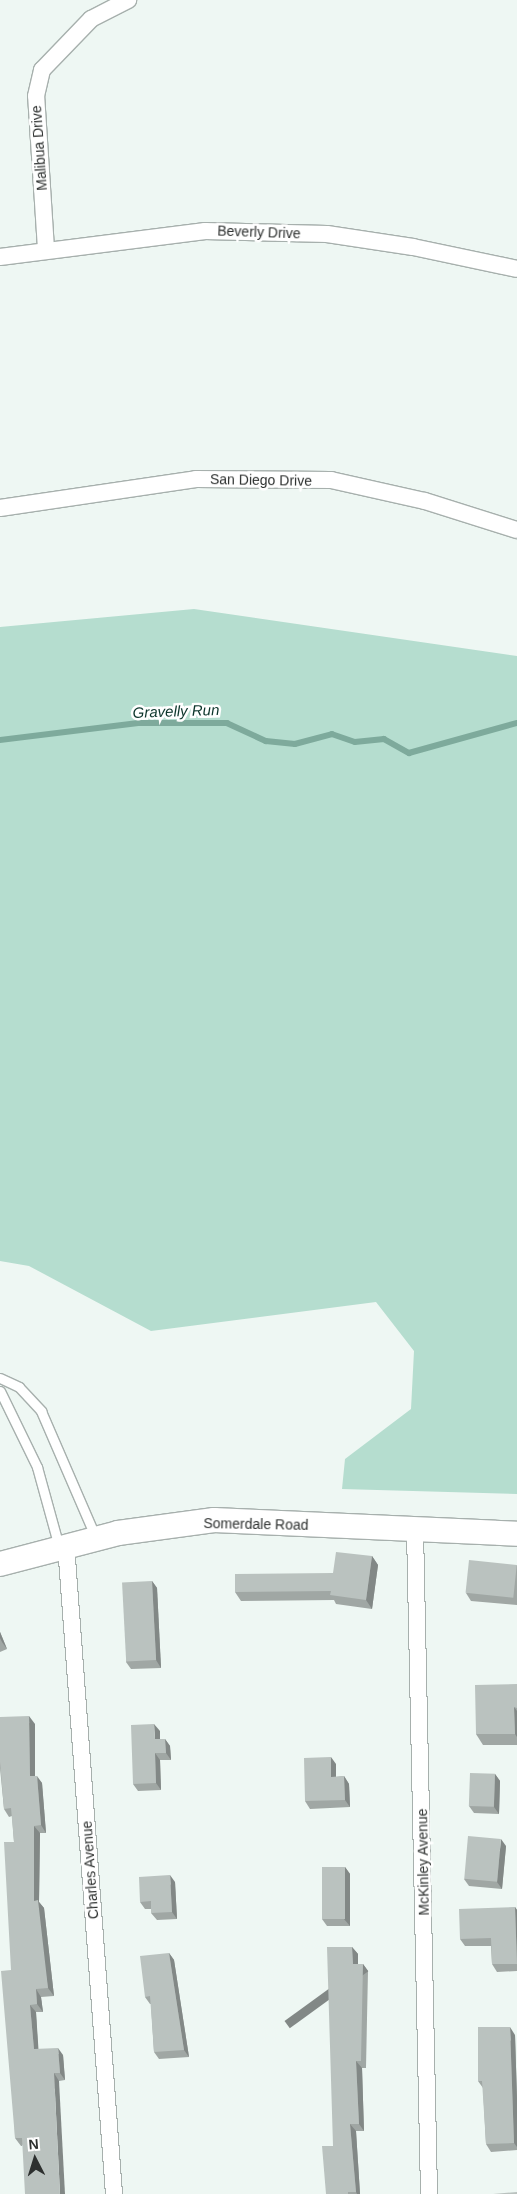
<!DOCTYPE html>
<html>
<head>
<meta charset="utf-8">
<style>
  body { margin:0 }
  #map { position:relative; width:517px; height:2194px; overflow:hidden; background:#eef7f3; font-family:Arial,sans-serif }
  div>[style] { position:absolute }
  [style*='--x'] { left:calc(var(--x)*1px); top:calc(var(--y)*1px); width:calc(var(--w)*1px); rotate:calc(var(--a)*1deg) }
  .green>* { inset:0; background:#b5ddcf }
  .stream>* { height:5.5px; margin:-2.75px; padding:0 2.75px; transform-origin:2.75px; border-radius:2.75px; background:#7eaa9c }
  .roads { filter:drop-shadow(1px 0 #a7b0ad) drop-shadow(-1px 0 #a7b0ad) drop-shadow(0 1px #a7b0ad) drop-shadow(0 -1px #a7b0ad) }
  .service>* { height:9px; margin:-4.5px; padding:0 4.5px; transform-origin:4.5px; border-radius:4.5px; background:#fff }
  .minor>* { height:16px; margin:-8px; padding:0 8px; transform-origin:8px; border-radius:8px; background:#fff }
  .secondary>* { height:24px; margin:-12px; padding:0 12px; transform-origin:12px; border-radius:12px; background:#fff }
  .wall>* { inset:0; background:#a0a7a4 }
  .shaded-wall>* { inset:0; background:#828886; transform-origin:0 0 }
  .building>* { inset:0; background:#bac2bf; transform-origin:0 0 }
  span { translate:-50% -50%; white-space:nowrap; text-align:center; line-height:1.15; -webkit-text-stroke:5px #fff; paint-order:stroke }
  .street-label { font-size:14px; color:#2d302f }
  .water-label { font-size:15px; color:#0c352b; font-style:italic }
  .north { position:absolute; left:10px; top:2134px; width:50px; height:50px; -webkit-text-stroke:4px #fff; paint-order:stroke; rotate:355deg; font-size:14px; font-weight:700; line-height:20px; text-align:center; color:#2d302f }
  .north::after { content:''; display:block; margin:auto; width:18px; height:22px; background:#2d302f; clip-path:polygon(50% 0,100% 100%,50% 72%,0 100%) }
</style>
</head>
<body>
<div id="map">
  <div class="green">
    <div style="clip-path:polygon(194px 609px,517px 656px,517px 1494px,342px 1489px,345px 1459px,411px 1409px,414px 1351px,376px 1302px,151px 1331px,29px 1266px,0 1261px,0 627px)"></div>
  </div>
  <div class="stream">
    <div style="--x:0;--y:740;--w:139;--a:-7"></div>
    <div style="--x:138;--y:723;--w:89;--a:0"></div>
    <div style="--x:227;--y:723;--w:43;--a:24.8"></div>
    <div style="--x:266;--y:741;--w:29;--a:6"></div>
    <div style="--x:295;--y:744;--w:38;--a:-15"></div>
    <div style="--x:332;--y:734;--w:24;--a:19"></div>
    <div style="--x:355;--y:742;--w:29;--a:-6"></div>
    <div style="--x:384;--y:739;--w:29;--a:29"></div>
    <div style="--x:409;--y:753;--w:112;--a:-15.5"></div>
  </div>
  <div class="roads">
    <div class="service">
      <div style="--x:0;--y:1378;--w:21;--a:25"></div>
      <div style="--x:19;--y:1387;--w:33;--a:47"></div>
      <div style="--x:41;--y:1411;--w:138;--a:66.6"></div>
      <div style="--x:0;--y:1391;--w:85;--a:64"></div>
      <div style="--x:37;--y:1467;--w:83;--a:74.6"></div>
    </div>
    <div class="minor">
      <div style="--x:46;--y:249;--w:153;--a:-93.7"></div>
      <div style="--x:36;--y:96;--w:27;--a:-77"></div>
      <div style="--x:42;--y:70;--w:71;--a:-46.1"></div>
      <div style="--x:91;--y:19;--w:42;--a:-27.2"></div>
      <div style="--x:0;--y:257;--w:207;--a:-7.2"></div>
      <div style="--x:205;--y:231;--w:122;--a:1.4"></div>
      <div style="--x:327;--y:234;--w:87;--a:8.6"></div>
      <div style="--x:413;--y:247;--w:106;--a:11.9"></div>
      <div style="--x:0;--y:508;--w:198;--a:-8.4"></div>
      <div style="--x:196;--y:479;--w:135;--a:0.4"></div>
      <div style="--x:331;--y:480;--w:96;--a:12.6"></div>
      <div style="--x:425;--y:501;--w:96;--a:17.5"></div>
      <div style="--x:415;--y:1530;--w:664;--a:88.79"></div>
      <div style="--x:66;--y:1545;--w:651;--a:85.77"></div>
    </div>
    <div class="secondary">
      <div style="--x:0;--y:1564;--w:122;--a:-14.7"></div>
      <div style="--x:118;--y:1533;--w:97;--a:-7.7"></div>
      <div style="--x:214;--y:1520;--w:303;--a:2.6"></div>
    </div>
  </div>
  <div class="wall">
    <div style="clip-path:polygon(372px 1556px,378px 1565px,372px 1609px,336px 1604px,334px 1600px,241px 1601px,235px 1592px,333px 1573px)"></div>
    <div style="clip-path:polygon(517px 1565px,517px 1605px,471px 1601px,466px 1593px)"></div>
    <div style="clip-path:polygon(152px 1581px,157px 1588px,161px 1668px,131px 1669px,126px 1662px)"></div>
    <div style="clip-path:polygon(0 1632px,7px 1649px,0 1652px)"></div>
    <div style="clip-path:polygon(517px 1684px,517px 1745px,483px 1745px,476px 1734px)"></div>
    <div style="clip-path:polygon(0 1717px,35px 1724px,35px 1776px,42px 1783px,46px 1833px,40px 1833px,39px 1902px,44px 1908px,54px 1996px,41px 1997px,43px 2012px,36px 2012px,38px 2049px,63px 2055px,65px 2080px,59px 2081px,22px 2146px,21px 2146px,15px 2138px,11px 1970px,14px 1842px,12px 1816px,9px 1817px,4px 1809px,0 1768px)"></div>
    <div style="clip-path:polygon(160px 1731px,160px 1739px,165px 1739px,170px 1746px,171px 1760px,160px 1760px,161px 1790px,138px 1791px,133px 1784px)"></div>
    <div style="clip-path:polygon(336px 1764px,336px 1777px,344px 1776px,349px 1784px,350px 1807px,310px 1809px,305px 1801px)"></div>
    <div style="clip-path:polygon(495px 1774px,500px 1781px,499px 1814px,474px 1813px,469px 1806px)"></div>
    <div style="clip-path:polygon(506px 1846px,502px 1889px,469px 1886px,464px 1879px)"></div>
    <div style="clip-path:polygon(345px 1867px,350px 1874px,350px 1926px,327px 1926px,322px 1919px)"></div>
    <div style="clip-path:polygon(175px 1882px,177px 1919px,157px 1920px,151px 1913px,151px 1909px,145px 1909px,140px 1902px)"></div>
    <div style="clip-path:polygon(515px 1907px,517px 1910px,517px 1971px,497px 1972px,492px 1964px,491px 1946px,465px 1946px,460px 1939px)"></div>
    <div style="clip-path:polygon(352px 1947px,358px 1954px,358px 1964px,363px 1964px,368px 1971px,366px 2068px,362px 2068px,364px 2131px,356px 2131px,360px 2194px,326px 2194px,333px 2146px)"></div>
    <div style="clip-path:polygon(169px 1953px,174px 1960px,189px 2057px,159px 2059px,154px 2052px,151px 2004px,150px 2004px,145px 1997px)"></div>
    <div style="clip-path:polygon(515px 2035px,517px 2099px,517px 2150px,491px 2152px,486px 2144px,483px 2088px,478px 2081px)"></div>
  </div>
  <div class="shaded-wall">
    <div style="clip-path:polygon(372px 1556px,378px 1565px,372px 1609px,366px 1600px)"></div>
    <div style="clip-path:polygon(152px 1581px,157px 1588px,161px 1668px,156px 1660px)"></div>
    <div style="clip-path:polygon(0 1632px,7px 1649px,2px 1642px,0 1638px)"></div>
    <div style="clip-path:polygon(514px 1707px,517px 1711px,517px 1737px,515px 1734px)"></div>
    <div style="clip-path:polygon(29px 1716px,35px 1724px,35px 1784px,30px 1776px)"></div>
    <div style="clip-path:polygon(154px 1724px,160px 1731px,160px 1746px,155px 1739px)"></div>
    <div style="clip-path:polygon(165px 1739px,170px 1746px,171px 1760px,166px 1753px)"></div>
    <div style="clip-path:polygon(155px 1753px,160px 1760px,161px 1790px,156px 1783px)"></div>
    <div style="clip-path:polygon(331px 1757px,336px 1764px,336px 1784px,331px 1777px)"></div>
    <div style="clip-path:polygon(495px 1774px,500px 1781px,499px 1814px,494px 1807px)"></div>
    <div style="clip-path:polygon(37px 1776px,42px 1783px,46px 1833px,41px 1825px)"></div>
    <div style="clip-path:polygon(344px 1776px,349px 1784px,350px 1807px,345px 1800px)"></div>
    <div style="clip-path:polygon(34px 1826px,40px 1833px,39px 1902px,44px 1908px,54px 1996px,48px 1988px,34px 1901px)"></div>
    <div style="clip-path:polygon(501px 1839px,506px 1846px,502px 1889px,497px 1882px)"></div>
    <div style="clip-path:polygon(345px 1867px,350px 1874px,350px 1926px,344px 1919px)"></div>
    <div style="clip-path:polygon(170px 1875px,175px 1882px,177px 1919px,172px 1912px)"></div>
    <div style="clip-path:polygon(515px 1907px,517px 1910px,517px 1961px)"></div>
    <div style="clip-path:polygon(352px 1947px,358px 1954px,358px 1971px,353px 1964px)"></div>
    <div style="clip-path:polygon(169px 1953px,174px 1960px,189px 2057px,184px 2050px)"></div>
    <div style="left:363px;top:1964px;width:9px;height:97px;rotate:54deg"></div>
    <div style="clip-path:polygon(36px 1989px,41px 1997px,43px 2012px,37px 2004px)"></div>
    <div style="clip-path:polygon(30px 2005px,36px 2012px,39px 2057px,34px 2049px)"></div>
    <div style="clip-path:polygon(510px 2027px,515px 2035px,517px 2099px,517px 2147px,514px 2143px)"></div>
    <div style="clip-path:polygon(58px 2048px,63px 2055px,65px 2080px,60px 2073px)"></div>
    <div style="clip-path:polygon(356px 2061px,362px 2068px,364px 2131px,359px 2124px)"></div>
    <div style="clip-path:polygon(54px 2073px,59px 2081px,65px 2194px,60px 2194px)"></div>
    <div style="clip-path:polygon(350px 2124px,356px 2131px,360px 2194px,357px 2194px,356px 2192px)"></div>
  </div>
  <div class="building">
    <div style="clip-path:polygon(336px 1552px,372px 1556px,366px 1600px,330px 1595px,331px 1591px,235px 1592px,235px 1574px,333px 1573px)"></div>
    <div style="left:469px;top:1560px;width:48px;height:33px;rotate:6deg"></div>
    <div style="left:152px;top:1581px;width:79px;height:30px;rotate:87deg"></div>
    <div style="clip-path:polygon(517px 1684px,517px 1708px,514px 1707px,515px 1734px,476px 1734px,475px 1685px)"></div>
    <div style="clip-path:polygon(29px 1716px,30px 1776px,37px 1776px,41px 1825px,34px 1826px,34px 1901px,38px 1900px,48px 1988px,36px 1989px,37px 2004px,30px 2005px,34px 2049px,58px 2048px,60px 2073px,54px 2073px,60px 2194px,25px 2194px,22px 2138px,15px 2138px,1px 1971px,11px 1970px,4px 1842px,14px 1842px,11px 1808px,4px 1809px,0 1762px,0 1717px)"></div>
    <div style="clip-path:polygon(154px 1724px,155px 1739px,165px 1739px,166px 1753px,155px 1753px,156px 1783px,133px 1784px,131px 1725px)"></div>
    <div style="clip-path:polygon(331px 1757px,331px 1777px,344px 1776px,345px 1800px,305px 1801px,304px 1758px)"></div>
    <div style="left:470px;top:1773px;width:25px;height:33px;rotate:2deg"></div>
    <div style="left:468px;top:1836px;width:33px;height:43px;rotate:5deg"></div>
    <div style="left:322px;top:1867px;width:23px;height:52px"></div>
    <div style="clip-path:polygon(170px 1875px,172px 1912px,151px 1913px,151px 1901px,140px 1902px,139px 1877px)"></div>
    <div style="clip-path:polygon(515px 1907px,517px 1964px,492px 1964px,491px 1938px,460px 1939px,459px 1909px)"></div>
    <div style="clip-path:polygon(327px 1947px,352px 1947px,353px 1964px,363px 1964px,361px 2061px,356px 2061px,359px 2124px,350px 2124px,356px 2192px,348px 2192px,348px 2194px,326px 2194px,322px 2146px,333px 2146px)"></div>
    <div style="clip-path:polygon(169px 1953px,184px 2050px,154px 2052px,150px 1996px,145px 1997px,140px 1956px)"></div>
    <div style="clip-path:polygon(478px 2027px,510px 2027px,514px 2143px,486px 2144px,482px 2081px,478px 2081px)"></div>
    <div style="clip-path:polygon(517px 2192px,517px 2194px,493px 2194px)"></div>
  </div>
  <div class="street-label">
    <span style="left:39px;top:148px;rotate:-94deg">Malibua Drive</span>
    <span style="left:259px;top:232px;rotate:2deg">Beverly Drive</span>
    <span style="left:261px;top:480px;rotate:1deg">San Diego Drive</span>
    <span style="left:256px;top:1524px;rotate:1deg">Somerdale Road</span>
    <span style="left:423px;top:1862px;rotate:-91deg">McKinley Avenue</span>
    <span style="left:90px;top:1870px;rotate:-94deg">Charles Avenue</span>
  </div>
  <div class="water-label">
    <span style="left:176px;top:711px;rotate:-2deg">Gravelly Run</span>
  </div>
  <div class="north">N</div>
</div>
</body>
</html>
